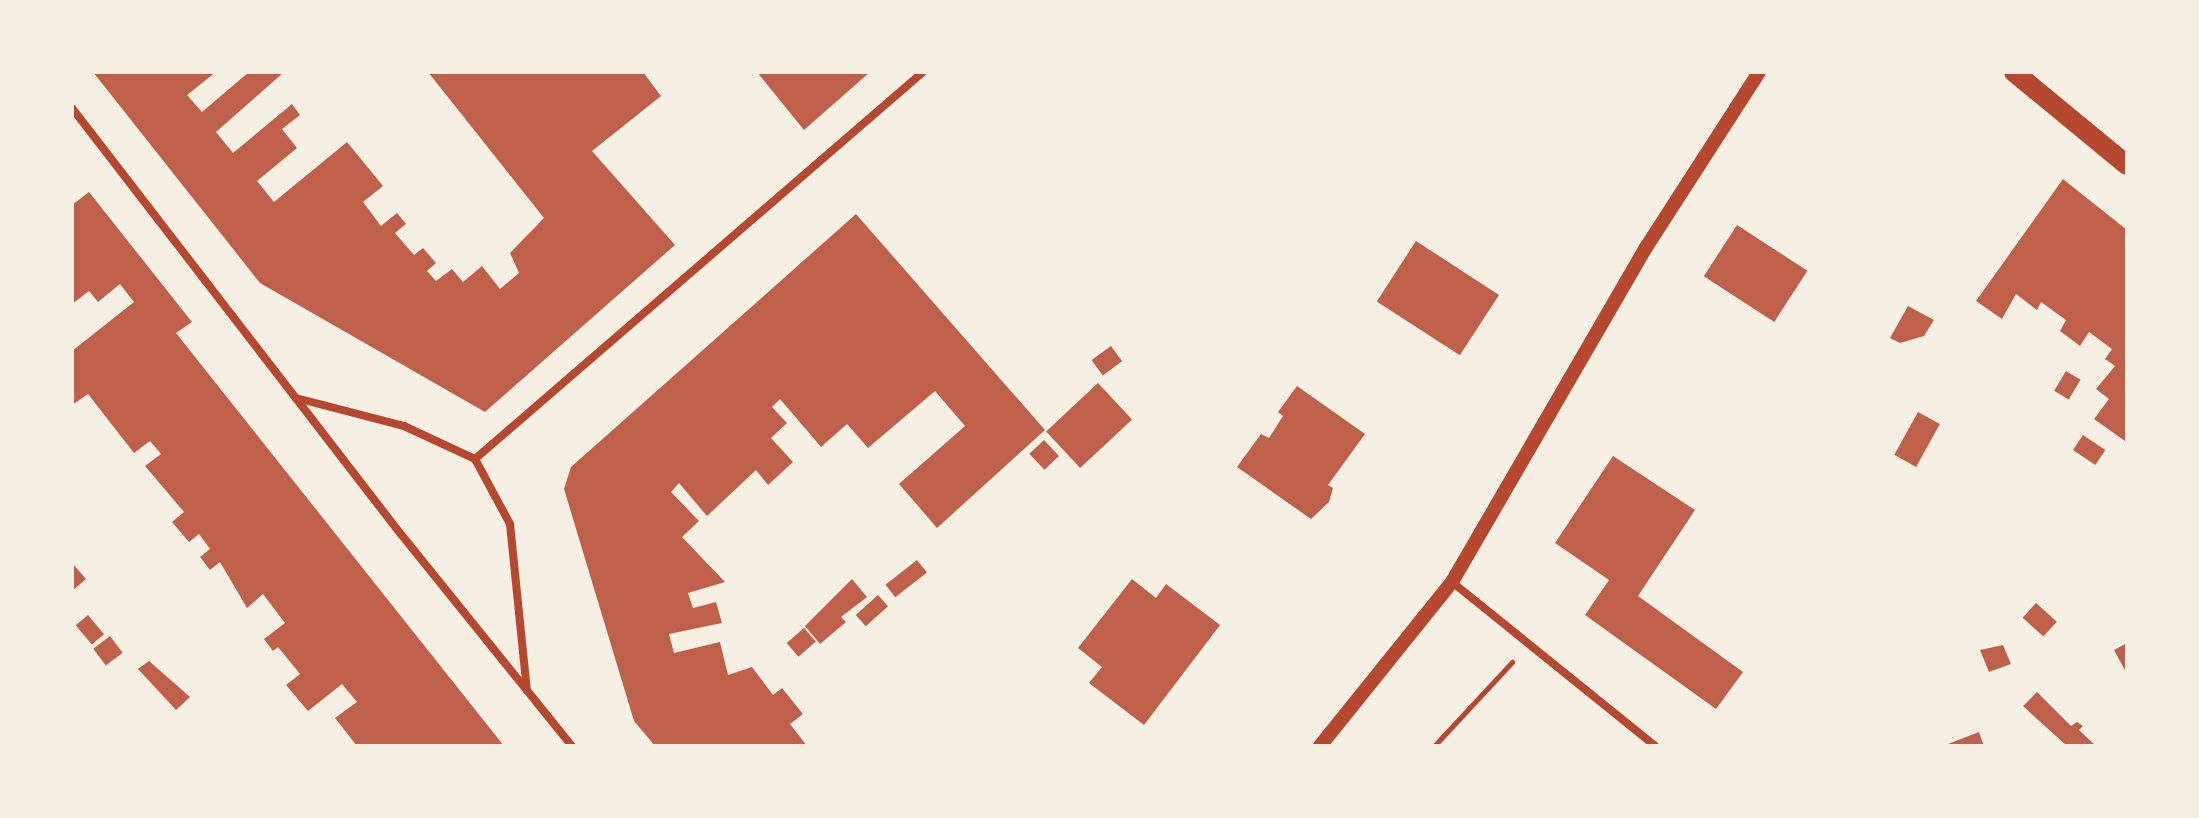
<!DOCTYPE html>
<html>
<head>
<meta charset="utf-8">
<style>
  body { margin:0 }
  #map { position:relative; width:2199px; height:818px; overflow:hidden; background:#f6efe4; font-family:Raleway,sans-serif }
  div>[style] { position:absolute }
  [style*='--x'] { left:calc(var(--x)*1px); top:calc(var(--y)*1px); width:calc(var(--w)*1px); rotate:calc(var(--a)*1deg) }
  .building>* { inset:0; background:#bf614a; transform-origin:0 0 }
  .path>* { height:5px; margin:-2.5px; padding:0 2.5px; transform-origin:2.5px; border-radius:2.5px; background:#b5482f }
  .minor>* { height:8px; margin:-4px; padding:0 4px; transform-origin:4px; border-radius:4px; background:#b5482f }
  .tertiary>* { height:14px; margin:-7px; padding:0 7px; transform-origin:7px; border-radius:7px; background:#b5482f }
  .primary>* { height:20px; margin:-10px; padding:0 10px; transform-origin:10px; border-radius:10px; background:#b5482f }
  span { translate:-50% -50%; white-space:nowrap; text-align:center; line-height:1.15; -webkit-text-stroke:8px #f6efe4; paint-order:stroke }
  .frame { position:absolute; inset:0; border:74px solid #f6efe4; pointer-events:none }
</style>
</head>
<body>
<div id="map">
  <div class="building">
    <div style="clip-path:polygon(93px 72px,216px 72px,187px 95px,202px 112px,249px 72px,284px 72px,216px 132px,233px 153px,292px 104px,300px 115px,282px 129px,297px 148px,257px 181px,274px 202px,347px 142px,383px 186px,363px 202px,381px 226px,397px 213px,406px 224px,395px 233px,414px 255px,423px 248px,436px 263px,427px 271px,436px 281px,452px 269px,463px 282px,482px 266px,500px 289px,519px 273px,510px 253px,544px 218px,428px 72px,643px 72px,661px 96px,592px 151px,675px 245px,485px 412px,260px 283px)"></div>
    <div style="clip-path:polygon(757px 72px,870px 72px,804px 130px)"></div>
    <div style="clip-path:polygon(2063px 179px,2127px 230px,2125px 441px,2094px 419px,2109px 399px,2096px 389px,2115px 366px,2105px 359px,2112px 349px,2089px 332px,2080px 346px,2060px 331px,2066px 320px,2041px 302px,2037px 310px,2016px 294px,2002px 319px,1976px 301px)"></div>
    <div style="clip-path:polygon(89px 192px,192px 322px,176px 333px,504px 746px,357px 746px,335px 718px,357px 702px,342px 684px,308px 711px,286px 685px,300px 674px,278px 647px,273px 651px,264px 639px,285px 623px,263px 594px,247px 608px,220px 562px,210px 570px,200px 557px,210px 549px,199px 534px,189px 542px,172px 522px,184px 512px,145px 466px,161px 454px,150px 441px,134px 453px,88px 394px,72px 405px,72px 351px,134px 302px,120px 284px,98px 302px,89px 291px,72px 304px,72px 205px)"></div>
    <div style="clip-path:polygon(856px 214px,1045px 430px,937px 528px,899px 484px,965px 426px,935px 391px,868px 448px,847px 424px,821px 447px,780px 399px,772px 407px,787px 423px,771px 438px,793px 462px,768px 485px,756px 470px,707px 516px,679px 483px,671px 492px,699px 521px,682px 537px,725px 582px,688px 593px,693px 608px,716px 602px,722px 623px,669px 634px,674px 653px,720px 642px,728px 675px,752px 667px,773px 695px,782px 688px,803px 714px,790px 724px,807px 746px,655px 746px,634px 721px,618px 668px,564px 489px,571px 467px)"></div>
    <div style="left:1737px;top:225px;width:84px;height:61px;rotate:33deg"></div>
    <div style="left:1416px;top:241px;width:99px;height:72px;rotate:33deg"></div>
    <div style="clip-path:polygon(1908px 306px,1934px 320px,1924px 336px,1900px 343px,1890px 338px)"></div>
    <div style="left:1111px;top:346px;width:19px;height:24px;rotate:54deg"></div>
    <div style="left:2066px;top:371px;width:17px;height:23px;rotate:31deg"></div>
    <div style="left:1098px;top:383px;width:50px;height:71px;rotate:47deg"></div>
    <div style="clip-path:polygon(1297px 386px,1365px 434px,1328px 485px,1333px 488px,1329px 502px,1311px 519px,1237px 467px,1261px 434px,1269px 438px,1283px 416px,1278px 412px)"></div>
    <div style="left:1918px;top:412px;width:25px;height:49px;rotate:29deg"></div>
    <div style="left:2083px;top:435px;width:27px;height:18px;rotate:34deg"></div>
    <div style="left:1044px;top:440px;width:22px;height:20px;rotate:47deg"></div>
    <div style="clip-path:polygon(1613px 456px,1695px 510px,1638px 596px,1743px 672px,1716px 709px,1585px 615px,1609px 580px,1555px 543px)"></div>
    <div style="left:917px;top:560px;width:16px;height:40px;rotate:52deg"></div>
    <div style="clip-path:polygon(72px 563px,86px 579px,72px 591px)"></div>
    <div style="clip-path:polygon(852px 579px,867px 597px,841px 617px,846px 622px,820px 644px,805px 626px)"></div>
    <div style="clip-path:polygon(1132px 579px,1156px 598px,1166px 584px,1220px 625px,1144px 725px,1089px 683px,1102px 667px,1078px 648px)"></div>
    <div style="left:878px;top:595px;width:15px;height:30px;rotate:48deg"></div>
    <div style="left:2036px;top:603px;width:28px;height:20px;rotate:42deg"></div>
    <div style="left:88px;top:615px;width:25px;height:16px;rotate:50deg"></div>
    <div style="left:804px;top:628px;width:18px;height:23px;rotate:49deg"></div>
    <div style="left:110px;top:636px;width:21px;height:21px;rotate:53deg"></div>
    <div style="clip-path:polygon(2127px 643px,2127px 674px,2114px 650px)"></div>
    <div style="clip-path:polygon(2003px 645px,2011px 664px,1989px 672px,1980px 650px)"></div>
    <div style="clip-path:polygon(149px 661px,190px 697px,176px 710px,138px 669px)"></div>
    <div style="clip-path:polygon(2037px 692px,2071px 726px,2077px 722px,2083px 726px,2079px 730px,2096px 746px,2067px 746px,2036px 718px,2023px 706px)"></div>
    <div style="clip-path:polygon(1979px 732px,1984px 746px,1943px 746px)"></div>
  </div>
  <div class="path">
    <div style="--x:1434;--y:746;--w:115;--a:-47.1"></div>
  </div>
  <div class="minor">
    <div style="--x:72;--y:108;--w:530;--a:52.35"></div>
    <div style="--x:396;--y:528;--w:280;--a:51.1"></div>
    <div style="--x:296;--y:398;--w:112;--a:14.5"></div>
    <div style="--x:404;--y:426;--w:78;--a:24.9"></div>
    <div style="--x:475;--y:459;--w:74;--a:61.7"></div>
    <div style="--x:510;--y:524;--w:167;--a:84.2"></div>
    <div style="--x:475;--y:459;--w:592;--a:-40.82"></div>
    <div style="--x:1452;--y:582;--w:261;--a:38.9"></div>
  </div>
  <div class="tertiary">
    <div style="--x:1320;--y:746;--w:211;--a:-51.2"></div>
    <div style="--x:1452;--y:582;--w:388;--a:-59.9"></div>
    <div style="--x:1647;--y:246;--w:207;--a:-57.2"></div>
  </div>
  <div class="primary">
    <div style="--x:2014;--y:72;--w:146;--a:39.5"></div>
  </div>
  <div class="frame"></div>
</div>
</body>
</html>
